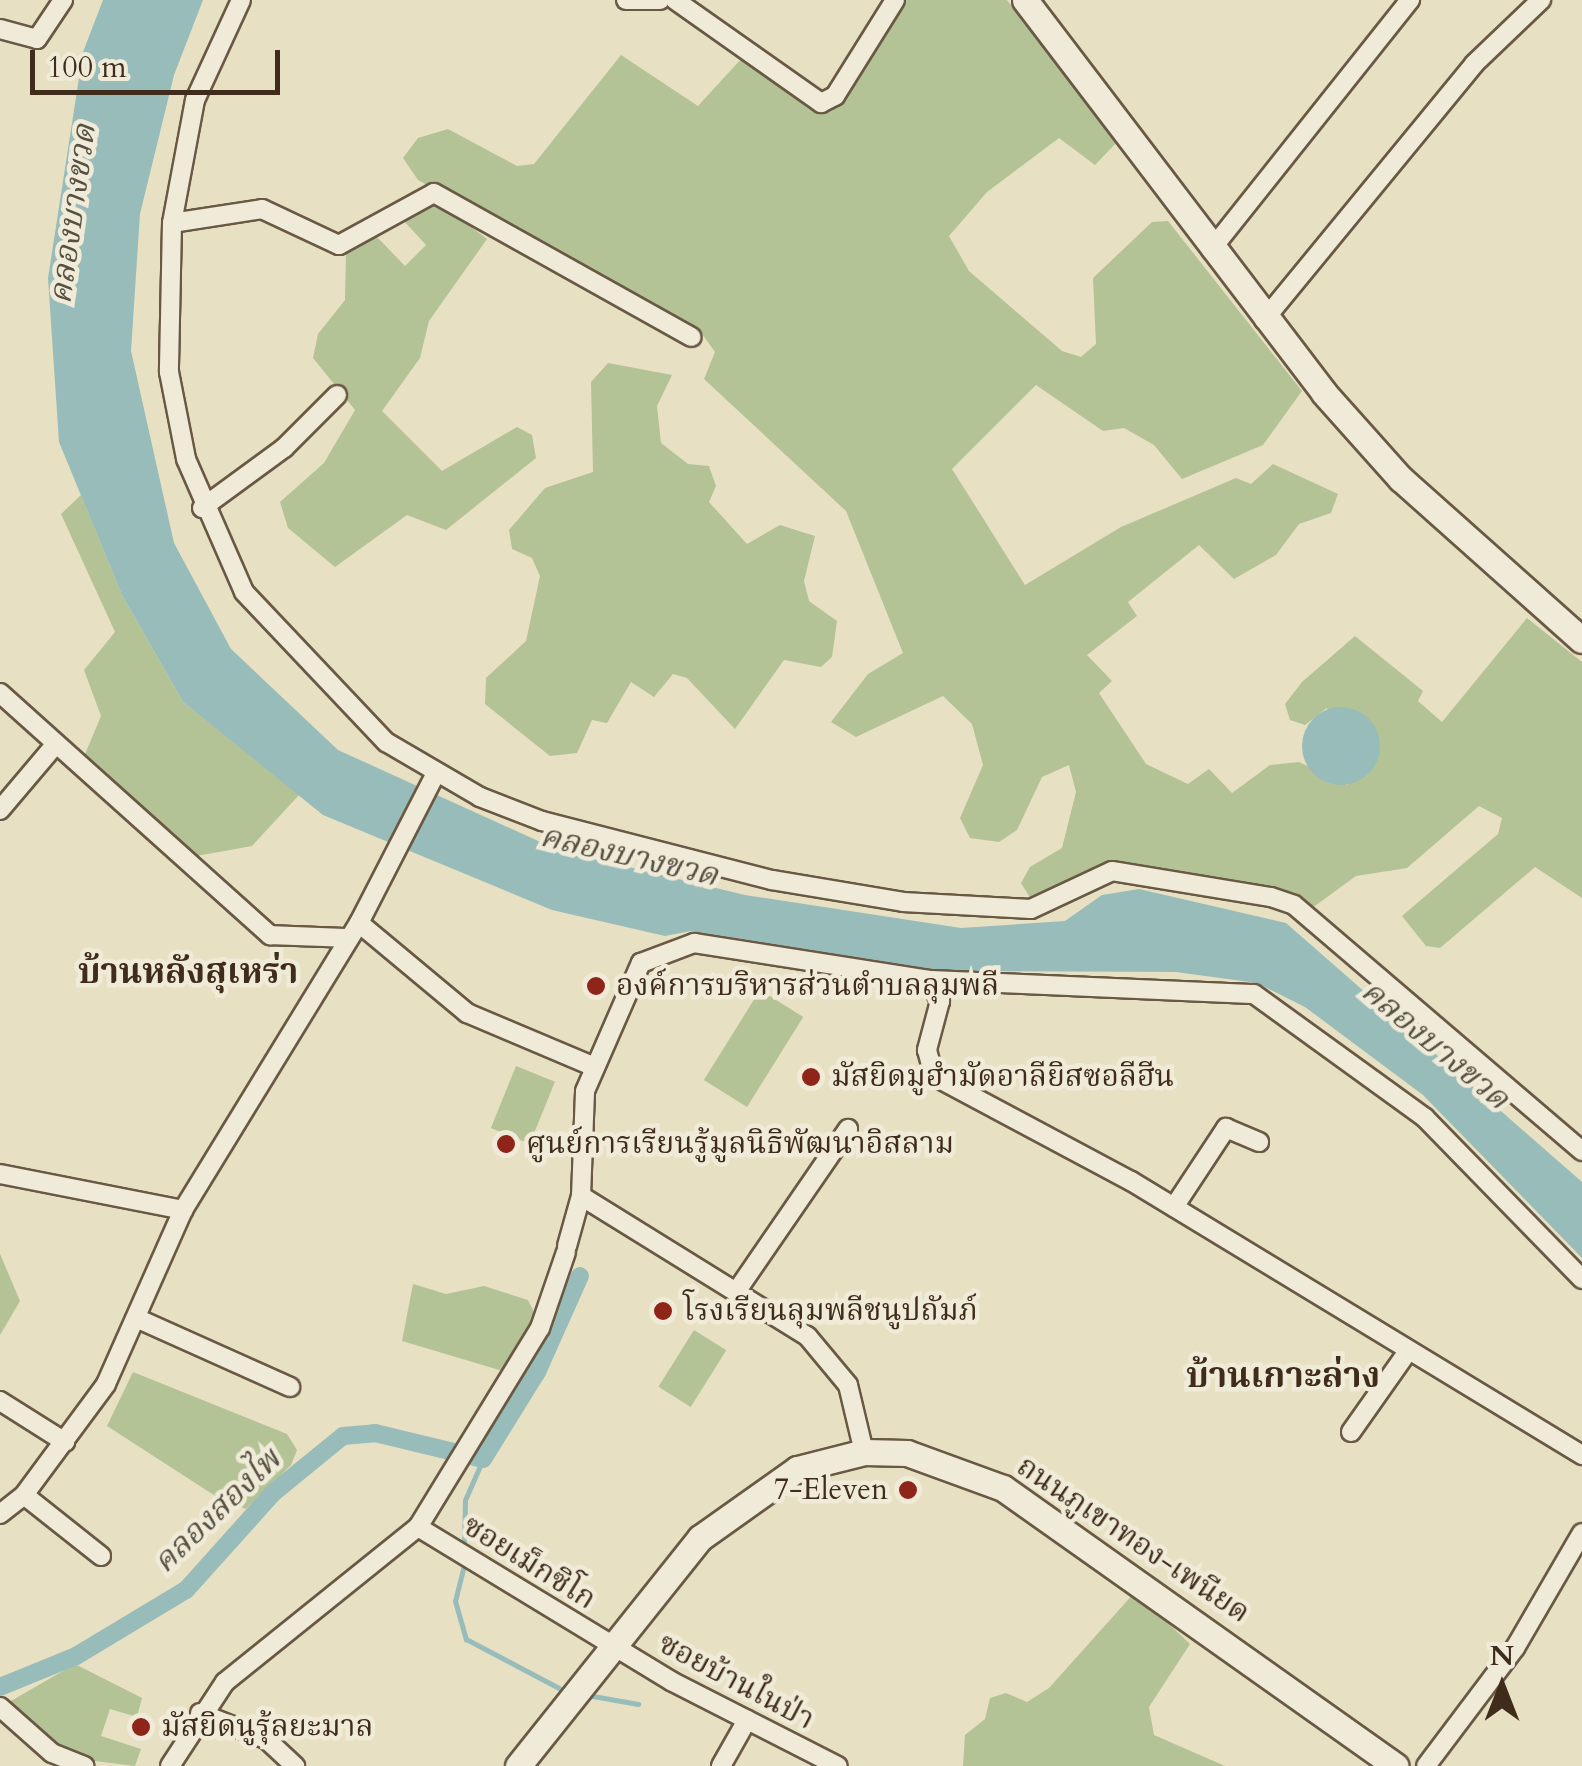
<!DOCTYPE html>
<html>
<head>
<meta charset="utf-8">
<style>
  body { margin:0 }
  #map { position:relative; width:1582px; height:1766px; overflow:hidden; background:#e8e0c3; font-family:Cardo,"Noto Serif Thai",serif }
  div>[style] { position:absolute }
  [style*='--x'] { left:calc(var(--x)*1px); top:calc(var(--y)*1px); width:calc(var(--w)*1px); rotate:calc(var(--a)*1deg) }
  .green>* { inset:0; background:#b3c396; transform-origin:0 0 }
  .water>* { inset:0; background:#98bcb9 }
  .round { border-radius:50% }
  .stream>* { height:5px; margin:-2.5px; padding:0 2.5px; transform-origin:2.5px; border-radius:2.5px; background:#98bcb9 }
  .canal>* { height:18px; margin:-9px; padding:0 9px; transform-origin:9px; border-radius:9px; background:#98bcb9 }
  .roads { filter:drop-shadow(2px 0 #695944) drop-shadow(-2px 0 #695944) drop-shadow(0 2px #695944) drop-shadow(0 -2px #695944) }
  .street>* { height:18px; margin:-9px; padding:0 9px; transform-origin:9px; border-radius:9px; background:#f0ebd8 }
  .secondary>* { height:25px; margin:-12.5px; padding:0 12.5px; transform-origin:12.5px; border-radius:12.5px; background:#f0ebd8 }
  .dots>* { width:28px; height:28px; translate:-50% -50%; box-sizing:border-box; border:5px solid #f0ebd8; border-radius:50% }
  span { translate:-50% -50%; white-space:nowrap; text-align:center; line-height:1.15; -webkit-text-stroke:9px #f0ebd8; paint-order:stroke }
  .poi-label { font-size:30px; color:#3f2c1a }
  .left { translate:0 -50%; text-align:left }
  .right { translate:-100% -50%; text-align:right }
  .street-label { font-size:30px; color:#3f2c1a }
  .water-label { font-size:32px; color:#555042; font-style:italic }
  .quarter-label { font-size:35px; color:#3f2c1a; font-weight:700 }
  .north { position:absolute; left:1452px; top:1636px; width:100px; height:100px; -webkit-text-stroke:8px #f0ebd8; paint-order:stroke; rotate:0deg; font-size:28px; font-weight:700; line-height:40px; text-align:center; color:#3f2c1a }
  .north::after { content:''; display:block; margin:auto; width:35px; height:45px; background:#3f2c1a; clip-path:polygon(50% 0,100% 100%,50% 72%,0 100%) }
  .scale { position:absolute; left:30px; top:50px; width:250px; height:45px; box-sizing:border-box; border:5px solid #3f2c1a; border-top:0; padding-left:12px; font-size:30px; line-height:35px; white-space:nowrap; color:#3f2c1a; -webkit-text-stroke:8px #f0ebd8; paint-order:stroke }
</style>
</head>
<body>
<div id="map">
  <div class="green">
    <div style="clip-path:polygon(906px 0,1007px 0,1116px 143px,1095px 165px,1059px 138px,987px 192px,949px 236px,969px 271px,1062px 351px,1081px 357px,1096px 344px,1093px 278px,1152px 222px,1168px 221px,1302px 391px,1263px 445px,1182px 479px,1154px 445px,1124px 428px,1103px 431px,1036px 385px,952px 469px,1025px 585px,1121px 527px,1236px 478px,1251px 484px,1273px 464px,1338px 494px,1331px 513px,1299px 524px,1276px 555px,1234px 579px,1199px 545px,1128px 602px,1137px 616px,1087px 655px,1112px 681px,1099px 693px,1146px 764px,1188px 784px,1209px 769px,1232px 793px,1270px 765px,1299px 762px,1348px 785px,1327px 708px,1305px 725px,1290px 720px,1285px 704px,1302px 682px,1355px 636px,1423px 691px,1418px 701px,1442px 722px,1527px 618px,1582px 662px,1582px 898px,1535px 867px,1440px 948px,1426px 946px,1402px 916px,1498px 834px,1502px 818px,1479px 806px,1407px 868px,1356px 876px,1312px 908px,1272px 890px,1129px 864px,1031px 899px,1021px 883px,1030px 867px,1062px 848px,1076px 792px,1069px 765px,1042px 777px,1017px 830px,999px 842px,970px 838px,960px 818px,983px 765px,972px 724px,943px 696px,856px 737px,831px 722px,868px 674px,903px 653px,846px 511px,704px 379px,715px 352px,700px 331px,418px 180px,403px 158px,418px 138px,448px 129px,517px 166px,534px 164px,621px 55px,698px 106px,742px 58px,809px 109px,828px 111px)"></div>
    <div style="clip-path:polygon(437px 201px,487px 239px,429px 321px,420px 358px,382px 411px,442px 471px,517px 427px,532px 435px,536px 458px,446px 530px,407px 515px,335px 567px,288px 528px,280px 502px,324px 463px,355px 410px,313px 358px,318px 334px,345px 300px,346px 251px,377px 237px,405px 266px,426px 245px,403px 220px)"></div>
    <div style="clip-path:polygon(608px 363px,672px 375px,657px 406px,661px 443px,688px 464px,709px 466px,716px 486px,709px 502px,747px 544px,780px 525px,815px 536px,804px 581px,809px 601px,837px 621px,832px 657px,821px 667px,784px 660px,735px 729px,687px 678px,673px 674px,654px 697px,631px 682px,607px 723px,592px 720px,577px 753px,550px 756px,485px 704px,486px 678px,526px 641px,540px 576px,532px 558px,512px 549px,509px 530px,545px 488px,593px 472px,591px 382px)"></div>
    <div style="clip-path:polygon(81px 495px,122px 595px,183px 702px,299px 795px,252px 846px,191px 857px,83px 759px,101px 716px,84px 670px,115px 632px,61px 514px)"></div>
    <div style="left:760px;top:990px;width:51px;height:106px;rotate:32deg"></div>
    <div style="left:516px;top:1066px;width:42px;height:67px;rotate:22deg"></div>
    <div style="clip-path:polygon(0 1254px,20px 1301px,0 1335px)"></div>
    <div style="clip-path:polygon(413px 1284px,446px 1294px,484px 1286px,528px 1300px,535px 1314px,506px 1372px,402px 1341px)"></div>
    <div style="left:694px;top:1330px;width:38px;height:67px;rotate:32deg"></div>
    <div style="clip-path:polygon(133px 1372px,287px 1434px,297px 1450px,291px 1465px,246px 1509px,220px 1499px,107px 1426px)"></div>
    <div style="clip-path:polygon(1135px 1592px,1190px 1644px,1149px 1707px,1154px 1735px,1225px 1766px,963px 1766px,965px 1735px,985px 1719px,990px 1698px,1006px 1693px,1027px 1702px,1049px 1688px)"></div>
    <div style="clip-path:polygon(75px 1664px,142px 1698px,137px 1717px,110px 1709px,101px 1736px,141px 1749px,135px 1766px,71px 1758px,4px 1705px)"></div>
  </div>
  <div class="water">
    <div style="clip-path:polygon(103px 0,203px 0,174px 75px,140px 214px,131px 351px,174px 543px,231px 649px,338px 750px,558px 850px,745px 895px,961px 928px,1065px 921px,1102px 895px,1139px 889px,1286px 923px,1582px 1182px,1582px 1258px,1423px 1095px,1305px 1007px,1257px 983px,1176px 972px,944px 971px,691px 931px,665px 936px,552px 910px,323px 815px,183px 702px,122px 595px,59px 442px,48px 278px,83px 52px)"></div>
    <div class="round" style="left:1302px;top:707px;width:78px;height:78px"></div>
  </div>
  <div class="stream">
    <div style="--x:464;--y:1547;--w:47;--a:-88.8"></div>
    <div style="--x:465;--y:1500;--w:45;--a:-66.3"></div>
    <div style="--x:464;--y:1565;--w:37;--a:104"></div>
    <div style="--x:455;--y:1601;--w:40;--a:74"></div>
    <div style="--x:466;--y:1639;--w:105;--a:27.8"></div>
    <div style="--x:587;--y:1695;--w:52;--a:10"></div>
  </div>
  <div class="canal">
    <div style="--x:0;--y:1687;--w:82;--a:-22.2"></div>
    <div style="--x:76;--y:1656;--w:128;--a:-31"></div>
    <div style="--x:186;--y:1590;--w:130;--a:-48.1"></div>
    <div style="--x:273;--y:1493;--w:90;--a:-39.2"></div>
    <div style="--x:343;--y:1436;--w:32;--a:-5"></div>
    <div style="--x:375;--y:1433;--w:111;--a:13.5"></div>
    <div style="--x:483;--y:1459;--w:102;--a:-58.2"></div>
    <div style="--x:537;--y:1372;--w:105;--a:-65.9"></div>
  </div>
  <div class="roads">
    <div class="street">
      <div style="--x:241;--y:0;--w:110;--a:114.7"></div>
      <div style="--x:195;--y:100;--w:125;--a:100.6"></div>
      <div style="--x:172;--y:223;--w:149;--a:91.2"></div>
      <div style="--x:169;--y:372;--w:89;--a:78.9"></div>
      <div style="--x:186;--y:459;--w:145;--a:66.4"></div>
      <div style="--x:244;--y:592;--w:207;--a:46.6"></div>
      <div style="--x:386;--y:742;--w:109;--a:30.3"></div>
      <div style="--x:480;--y:797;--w:66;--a:21.2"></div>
      <div style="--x:542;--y:821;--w:237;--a:14.4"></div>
      <div style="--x:772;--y:880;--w:133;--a:9.5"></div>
      <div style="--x:903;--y:902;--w:128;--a:3.1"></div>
      <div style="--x:1031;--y:909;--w:89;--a:-25.1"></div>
      <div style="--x:1112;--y:871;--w:161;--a:9.3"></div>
      <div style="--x:1271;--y:897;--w:24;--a:19"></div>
      <div style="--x:1294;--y:905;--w:379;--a:40.5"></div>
      <div style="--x:626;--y:0;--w:34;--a:0"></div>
      <div style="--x:675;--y:0;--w:179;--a:35.2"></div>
      <div style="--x:821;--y:103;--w:16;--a:-27"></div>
      <div style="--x:835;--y:96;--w:113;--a:-58"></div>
      <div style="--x:0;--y:29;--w:38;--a:15"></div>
      <div style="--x:37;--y:39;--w:47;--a:-56.3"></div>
      <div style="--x:172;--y:223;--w:91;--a:-8.8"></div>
      <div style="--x:262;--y:209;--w:85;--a:25.1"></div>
      <div style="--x:339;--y:245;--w:108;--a:-28.7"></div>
      <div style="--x:434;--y:193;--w:295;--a:29.2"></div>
      <div style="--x:1211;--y:250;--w:320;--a:-51.5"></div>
      <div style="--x:1264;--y:320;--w:331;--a:-50.6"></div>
      <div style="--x:1474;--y:64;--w:93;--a:-43.7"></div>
      <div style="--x:202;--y:508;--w:102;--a:-36.2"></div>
      <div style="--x:284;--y:448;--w:75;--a:-45"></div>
      <div style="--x:0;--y:693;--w:363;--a:41.9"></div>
      <div style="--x:270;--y:935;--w:79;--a:2.2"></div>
      <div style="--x:436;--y:773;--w:169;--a:117.2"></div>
      <div style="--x:359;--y:923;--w:141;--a:39.8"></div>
      <div style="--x:467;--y:1013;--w:139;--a:22.9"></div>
      <div style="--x:0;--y:810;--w:84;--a:-49.8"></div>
      <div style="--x:929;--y:980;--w:24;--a:62"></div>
      <div style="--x:940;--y:1001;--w:51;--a:104.9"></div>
      <div style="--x:927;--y:1050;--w:27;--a:75"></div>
      <div style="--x:934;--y:1076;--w:223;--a:28.1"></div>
      <div style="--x:1131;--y:1181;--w:528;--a:31.28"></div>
      <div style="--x:0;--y:1174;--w:187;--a:11.1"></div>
      <div style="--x:581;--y:1196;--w:267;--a:31.8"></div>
      <div style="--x:808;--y:1337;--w:62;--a:50.2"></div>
      <div style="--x:848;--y:1385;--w:69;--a:76.6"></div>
      <div style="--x:1174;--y:1207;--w:95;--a:-56.6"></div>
      <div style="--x:1226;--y:1128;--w:36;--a:23"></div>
      <div style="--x:567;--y:1246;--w:52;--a:-74.4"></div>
      <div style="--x:581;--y:1196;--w:105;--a:-87.8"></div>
      <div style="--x:585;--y:1091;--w:140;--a:-66.4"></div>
      <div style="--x:641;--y:963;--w:57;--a:-20.7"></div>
      <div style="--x:694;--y:943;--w:238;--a:8.9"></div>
      <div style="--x:929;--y:980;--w:325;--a:2.5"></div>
      <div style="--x:1254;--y:994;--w:211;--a:35.9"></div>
      <div style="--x:1425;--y:1118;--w:225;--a:45.7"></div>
      <div style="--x:736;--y:1292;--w:198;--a:-55.5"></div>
      <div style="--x:136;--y:1318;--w:169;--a:24.1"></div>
      <div style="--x:0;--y:1401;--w:77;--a:32.2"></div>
      <div style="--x:1351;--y:1432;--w:95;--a:-54.8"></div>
      <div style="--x:0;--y:1514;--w:31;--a:-38"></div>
      <div style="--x:418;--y:1527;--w:296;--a:31.3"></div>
      <div style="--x:671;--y:1681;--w:187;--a:27"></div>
      <div style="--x:101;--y:1556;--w:98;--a:-141.6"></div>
      <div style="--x:24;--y:1495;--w:138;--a:-53.5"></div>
      <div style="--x:106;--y:1384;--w:190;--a:-66.1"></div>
      <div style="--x:183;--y:1210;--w:337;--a:-58.5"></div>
      <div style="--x:0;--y:1707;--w:69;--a:41.5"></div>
      <div style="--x:52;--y:1753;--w:35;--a:22"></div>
      <div style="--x:200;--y:1713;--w:71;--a:21.5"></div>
      <div style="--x:266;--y:1739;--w:40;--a:43"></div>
      <div style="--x:170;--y:1766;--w:100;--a:-56.8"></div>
      <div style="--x:225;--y:1682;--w:248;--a:-38.8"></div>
      <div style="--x:418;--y:1527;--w:233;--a:-58.5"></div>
      <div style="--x:540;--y:1328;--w:80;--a:-71.1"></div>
      <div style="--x:721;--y:1766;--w:53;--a:-60.5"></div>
      <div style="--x:1426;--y:1766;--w:148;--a:-53"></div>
      <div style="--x:1515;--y:1648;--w:133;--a:-59.8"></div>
    </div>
    <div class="secondary">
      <div style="--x:1025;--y:0;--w:494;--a:52.7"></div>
      <div style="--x:1324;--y:393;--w:115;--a:48.2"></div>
      <div style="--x:1401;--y:479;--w:242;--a:41.7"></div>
      <div style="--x:518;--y:1766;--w:292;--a:-51.4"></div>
      <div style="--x:700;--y:1538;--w:119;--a:-35.4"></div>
      <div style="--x:797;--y:1469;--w:69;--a:-14.2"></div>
      <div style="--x:864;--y:1452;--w:43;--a:1.3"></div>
      <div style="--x:907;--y:1453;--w:102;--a:20"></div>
      <div style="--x:1003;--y:1488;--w:481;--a:35.3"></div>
    </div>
  </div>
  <div class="dots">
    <div style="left:596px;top:986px;background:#8f2418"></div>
    <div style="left:811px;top:1077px;background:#8f2418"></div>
    <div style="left:506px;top:1144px;background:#8f2418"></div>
    <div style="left:663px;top:1311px;background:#8f2418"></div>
    <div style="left:908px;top:1490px;background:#8f2418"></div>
    <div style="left:141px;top:1727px;background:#8f2418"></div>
  </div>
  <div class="poi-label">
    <span class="left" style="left:616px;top:986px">องค์การบริหารส่วนตำบลลุมพลี</span>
    <span class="left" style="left:831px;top:1077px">มัสยิดมูฮำมัดอาลียิสซอลีฮีน</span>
    <span class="left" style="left:526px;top:1144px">ศูนย์การเรียนรู้มูลนิธิพัฒนาอิสลาม</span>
    <span class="left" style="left:683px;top:1311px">โรงเรียนลุมพลีชนูปถัมภ์</span>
    <span class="right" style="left:888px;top:1490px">7-Eleven</span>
    <span class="left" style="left:161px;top:1727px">มัสยิดนูรุ้ลยะมาล</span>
  </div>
  <div class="street-label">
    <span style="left:1133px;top:1540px;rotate:34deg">ถนนภูเขาทอง-เพนียด</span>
    <span style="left:529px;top:1563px;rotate:32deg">ซอยเม็กซิโก</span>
    <span style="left:736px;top:1682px;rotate:28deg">ซอยบ้านในป่า</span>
  </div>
  <div class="water-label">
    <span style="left:73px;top:214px;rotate:-82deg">คลองบางขวด</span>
    <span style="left:629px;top:856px;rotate:13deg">คลองบางขวด</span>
    <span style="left:1435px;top:1045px;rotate:40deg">คลองบางขวด</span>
    <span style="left:217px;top:1511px;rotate:-44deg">คลองสองไพ</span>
  </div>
  <div class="quarter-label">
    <span style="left:188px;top:972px">บ้านหลังสุเหร่า</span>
    <span style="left:1283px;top:1376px">บ้านเกาะล่าง</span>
  </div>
  <div class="north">N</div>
  <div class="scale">100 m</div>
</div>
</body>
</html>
